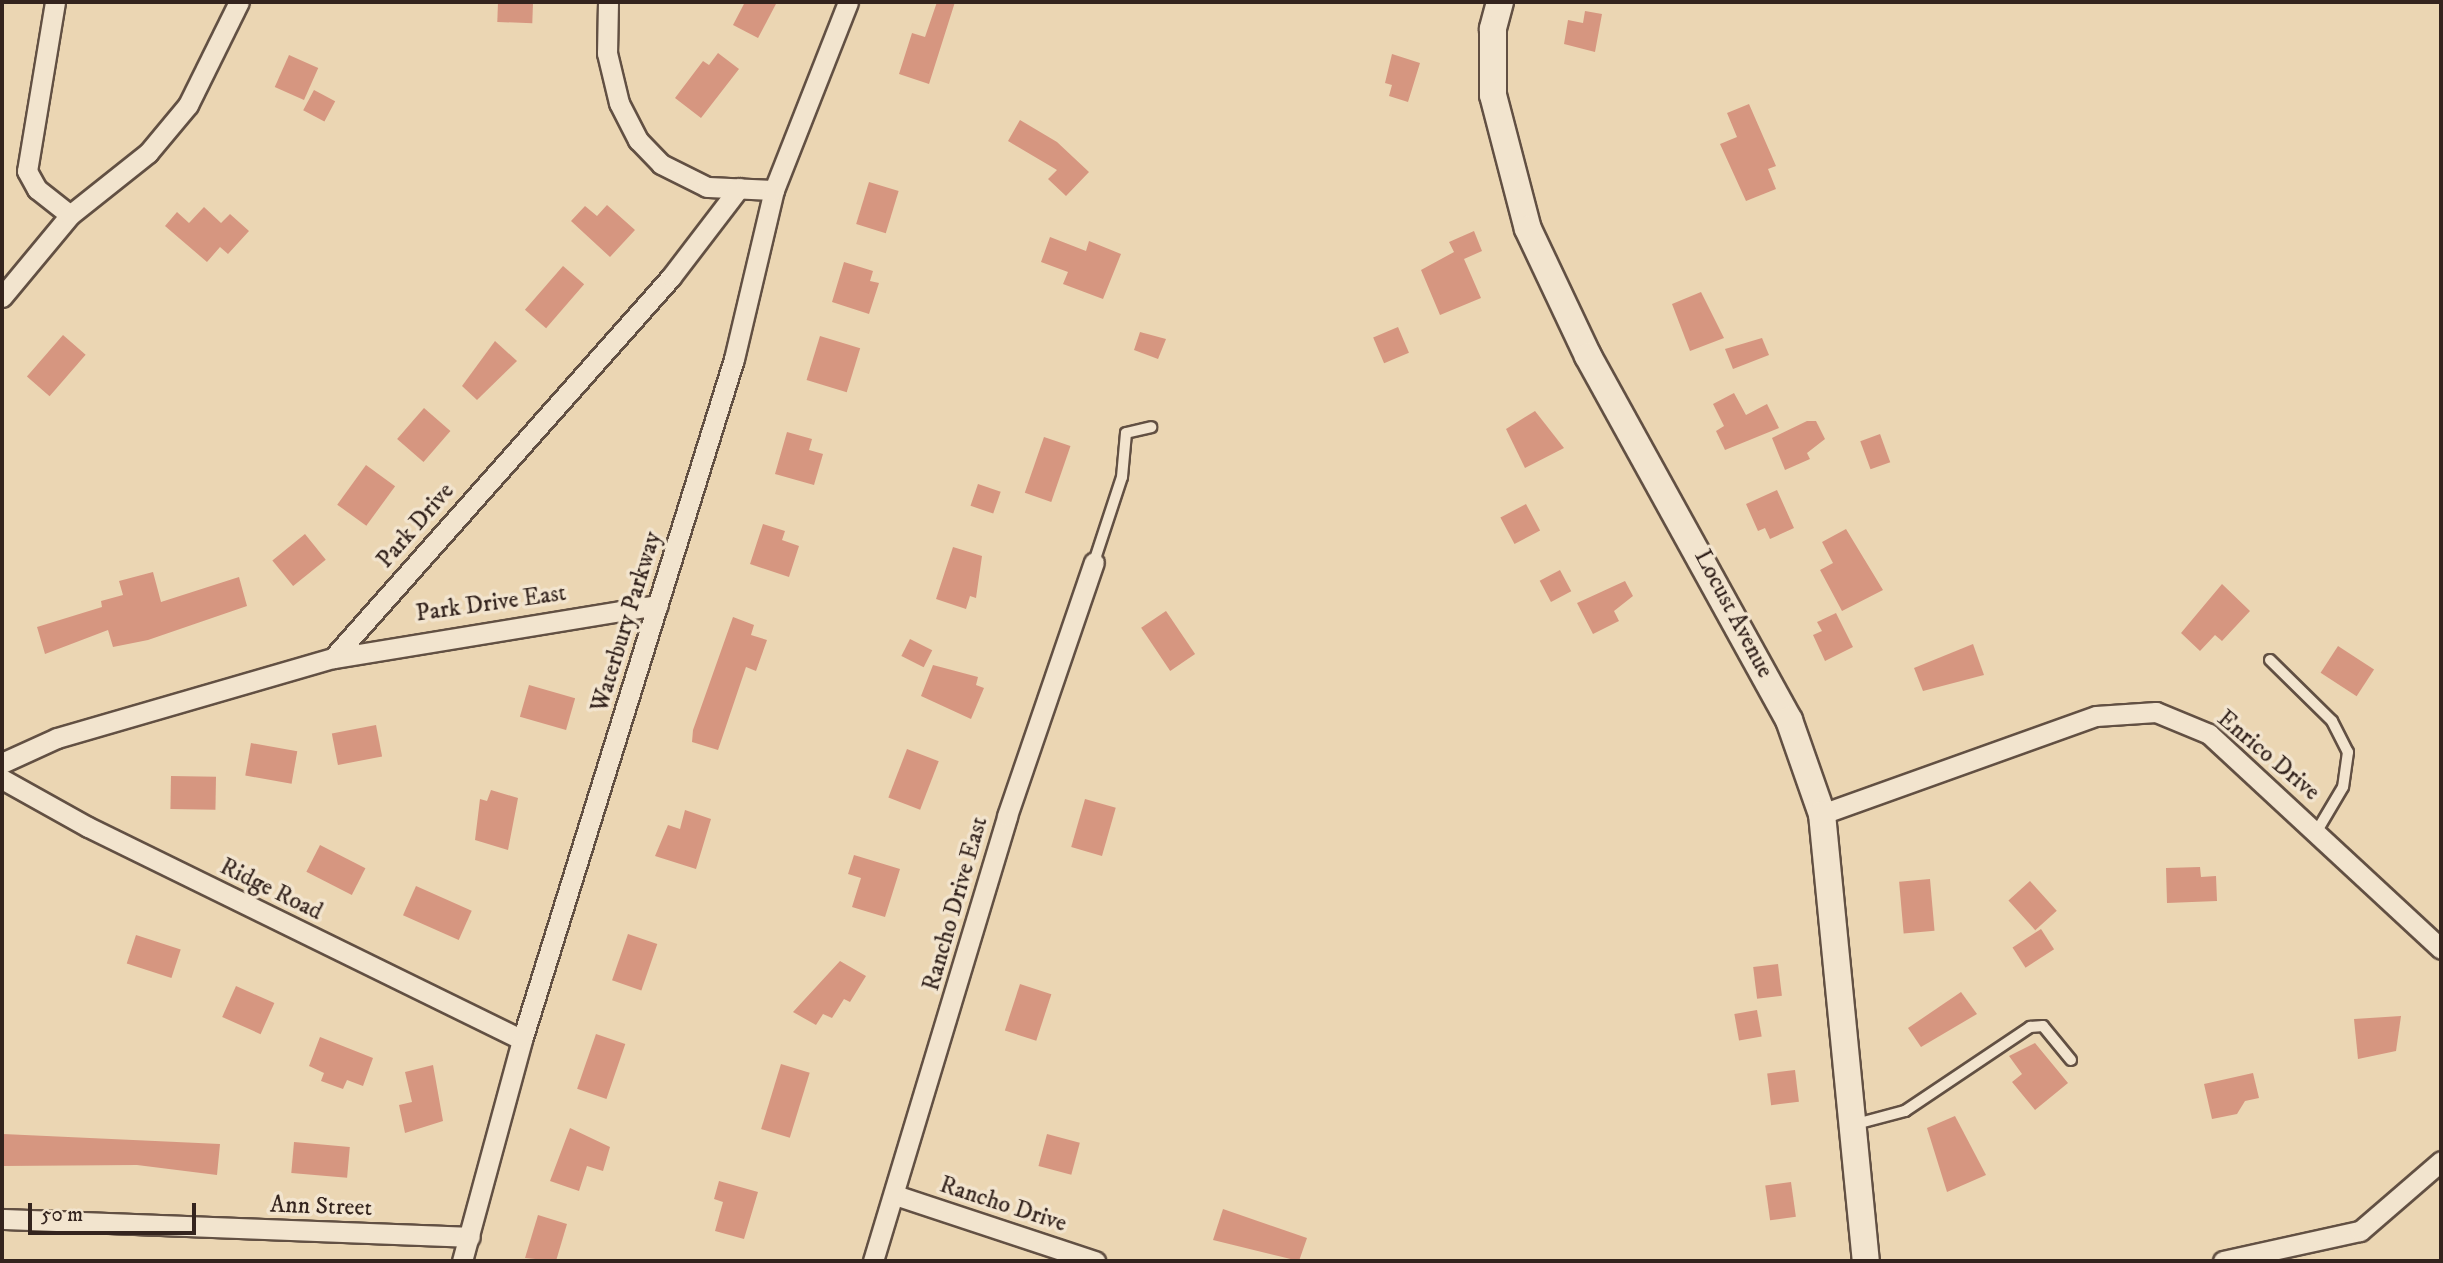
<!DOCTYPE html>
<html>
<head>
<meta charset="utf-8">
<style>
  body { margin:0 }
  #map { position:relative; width:2443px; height:1263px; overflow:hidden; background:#ebd6b3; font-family:"IM FELL DW Pica",serif }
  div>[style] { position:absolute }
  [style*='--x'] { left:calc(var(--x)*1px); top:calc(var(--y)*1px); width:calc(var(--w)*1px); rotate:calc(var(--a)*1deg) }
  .building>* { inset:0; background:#d69680; transform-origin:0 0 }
  .roads { filter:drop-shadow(2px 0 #625043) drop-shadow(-2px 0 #625043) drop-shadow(0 2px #625043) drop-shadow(0 -2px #625043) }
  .lane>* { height:10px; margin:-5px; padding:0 5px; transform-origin:5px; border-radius:5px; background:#f2e4ce }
  .street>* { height:19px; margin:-9.5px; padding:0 9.5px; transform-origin:9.5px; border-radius:9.5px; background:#f2e4ce }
  .secondary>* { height:26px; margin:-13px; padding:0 13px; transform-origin:13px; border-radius:13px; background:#f2e4ce }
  span { translate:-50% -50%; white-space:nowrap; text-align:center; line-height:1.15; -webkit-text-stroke:7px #f2e4ce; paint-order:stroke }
  .street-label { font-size:24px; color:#34241e }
  .frame { position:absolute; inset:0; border:4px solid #34241e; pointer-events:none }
  .scale { position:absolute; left:28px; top:1203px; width:168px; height:32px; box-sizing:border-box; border:4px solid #34241e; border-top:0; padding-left:9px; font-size:21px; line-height:24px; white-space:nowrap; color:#34241e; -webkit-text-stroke:5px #f2e4ce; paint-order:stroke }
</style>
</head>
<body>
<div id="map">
  <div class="building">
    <div style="left:498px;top:2px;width:35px;height:20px;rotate:2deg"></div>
    <div style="clip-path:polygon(745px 2px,777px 2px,758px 38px,733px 25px)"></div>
    <div style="clip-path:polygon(937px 2px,955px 2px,929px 84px,899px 74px,912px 33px,925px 37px)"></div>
    <div style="clip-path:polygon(1585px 11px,1602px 14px,1595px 52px,1564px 44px,1568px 20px,1583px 23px)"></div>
    <div style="clip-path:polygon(718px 53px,739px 69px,701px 118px,675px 98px,703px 61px,709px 65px)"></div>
    <div style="clip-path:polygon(1392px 54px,1420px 63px,1408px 102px,1389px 96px,1392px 85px,1385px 83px)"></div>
    <div style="left:289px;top:55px;width:32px;height:35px;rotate:24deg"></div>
    <div style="left:314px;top:90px;width:24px;height:23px;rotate:28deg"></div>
    <div style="clip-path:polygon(1749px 104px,1776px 166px,1768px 169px,1776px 189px,1746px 201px,1720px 144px,1737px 137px,1727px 113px)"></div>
    <div style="clip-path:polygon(1020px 120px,1057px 142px,1089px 172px,1066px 196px,1048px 179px,1057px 170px,1008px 141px)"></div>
    <div style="left:869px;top:182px;width:31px;height:44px;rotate:17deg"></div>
    <div style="clip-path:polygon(607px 205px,635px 230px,610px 257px,571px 221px,585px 206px,597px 216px)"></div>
    <div style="clip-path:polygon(204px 207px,221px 223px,230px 214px,249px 231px,228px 254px,220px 247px,207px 262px,165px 226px,177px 212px,189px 223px)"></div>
    <div style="clip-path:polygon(1474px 231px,1482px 251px,1464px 259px,1481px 298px,1440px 315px,1421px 270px,1454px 252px,1449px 242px)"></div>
    <div style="clip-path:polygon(1050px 237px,1086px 251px,1089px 241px,1121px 254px,1103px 299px,1063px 284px,1068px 272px,1041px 262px)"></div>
    <div style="clip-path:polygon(844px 262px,873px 271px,870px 281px,879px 283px,869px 314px,832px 302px)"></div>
    <div style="left:563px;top:266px;width:28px;height:58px;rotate:41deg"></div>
    <div style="clip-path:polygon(1701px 292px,1724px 338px,1690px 351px,1672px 304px)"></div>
    <div style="left:1398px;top:327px;width:28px;height:27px;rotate:67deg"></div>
    <div style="clip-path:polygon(1140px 332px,1166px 339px,1158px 359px,1134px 350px)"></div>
    <div style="left:63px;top:335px;width:30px;height:55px;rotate:41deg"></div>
    <div style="left:820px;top:336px;width:42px;height:46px;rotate:17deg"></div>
    <div style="clip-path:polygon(1762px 338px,1769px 355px,1733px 369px,1725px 349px)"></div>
    <div style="clip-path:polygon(495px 341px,517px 361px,477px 400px,462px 386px)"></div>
    <div style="clip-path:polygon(1734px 393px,1746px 415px,1767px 404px,1779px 428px,1725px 450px,1716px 431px,1724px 426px,1713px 404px)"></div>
    <div style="left:424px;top:408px;width:35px;height:41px;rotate:41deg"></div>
    <div style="clip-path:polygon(1535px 411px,1564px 448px,1525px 468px,1506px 429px)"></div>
    <div style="clip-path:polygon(1807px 421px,1816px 421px,1825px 439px,1807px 453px,1810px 459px,1785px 470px,1772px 438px)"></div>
    <div style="clip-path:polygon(787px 432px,812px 439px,809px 450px,823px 454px,814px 485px,775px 474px)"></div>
    <div style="left:1880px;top:434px;width:30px;height:21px;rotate:70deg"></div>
    <div style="left:1044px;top:437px;width:28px;height:59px;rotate:19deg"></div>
    <div style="left:366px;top:465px;width:36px;height:49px;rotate:36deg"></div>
    <div style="left:978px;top:484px;width:24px;height:23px;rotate:19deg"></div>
    <div style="clip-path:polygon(1777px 490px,1794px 528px,1770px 539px,1765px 528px,1758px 531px,1746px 504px)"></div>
    <div style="left:1526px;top:504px;width:30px;height:29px;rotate:62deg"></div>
    <div style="clip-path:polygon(763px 524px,785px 531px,782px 540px,799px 546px,789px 577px,750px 564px)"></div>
    <div style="clip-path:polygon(1846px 529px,1883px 590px,1842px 611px,1820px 570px,1833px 563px,1822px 542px)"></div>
    <div style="left:305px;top:534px;width:33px;height:42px;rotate:51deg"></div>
    <div style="clip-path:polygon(953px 547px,982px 556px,976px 598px,970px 596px,966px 609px,936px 599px)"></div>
    <div style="left:1560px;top:570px;width:24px;height:23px;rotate:62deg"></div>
    <div style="clip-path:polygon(153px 572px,161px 602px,239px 577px,247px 606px,148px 640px,113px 647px,108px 630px,45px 654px,37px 627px,102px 607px,101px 601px,123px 595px,119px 581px)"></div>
    <div style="clip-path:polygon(1625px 581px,1633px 596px,1614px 611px,1619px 621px,1593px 634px,1577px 603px)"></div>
    <div style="clip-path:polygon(2222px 584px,2250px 611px,2222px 641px,2215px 635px,2200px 651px,2181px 633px)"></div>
    <div style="left:1166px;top:611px;width:52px;height:30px;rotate:56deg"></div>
    <div style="clip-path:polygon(1836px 613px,1853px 647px,1825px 661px,1813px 635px,1822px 631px,1817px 622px)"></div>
    <div style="clip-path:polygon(733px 617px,754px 625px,751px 635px,767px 640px,756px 671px,746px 667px,718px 750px,692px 742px,693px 730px)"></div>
    <div style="left:910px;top:639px;width:25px;height:19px;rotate:27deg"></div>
    <div style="clip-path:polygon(1973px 644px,1984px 675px,1923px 691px,1914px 668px)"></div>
    <div style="left:2338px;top:646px;width:43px;height:32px;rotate:33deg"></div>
    <div style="clip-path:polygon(933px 665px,978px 677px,976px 685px,984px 688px,971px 719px,921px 696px)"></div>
    <div style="left:529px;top:685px;width:48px;height:33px;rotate:16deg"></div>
    <div style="left:376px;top:725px;width:32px;height:45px;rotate:79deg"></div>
    <div style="left:251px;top:743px;width:47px;height:33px;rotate:10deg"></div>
    <div style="left:907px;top:749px;width:34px;height:52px;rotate:21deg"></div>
    <div style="left:171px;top:776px;width:45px;height:33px;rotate:1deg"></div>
    <div style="clip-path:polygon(491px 790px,518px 798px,508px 850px,475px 840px,480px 799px,487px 801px)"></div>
    <div style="left:1085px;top:799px;width:32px;height:50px;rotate:16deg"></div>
    <div style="clip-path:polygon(685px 810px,711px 819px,696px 869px,655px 856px,668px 825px,680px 829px)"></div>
    <div style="left:320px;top:845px;width:51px;height:30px;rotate:27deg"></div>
    <div style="clip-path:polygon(854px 855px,900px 869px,885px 917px,852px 907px,861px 878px,848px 874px)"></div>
    <div style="clip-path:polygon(2200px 867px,2201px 877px,2216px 876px,2217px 901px,2167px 903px,2166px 868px)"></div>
    <div style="left:1930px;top:879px;width:52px;height:31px;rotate:85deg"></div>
    <div style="left:2030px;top:881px;width:40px;height:29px;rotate:48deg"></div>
    <div style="left:416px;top:886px;width:61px;height:32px;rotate:24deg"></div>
    <div style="left:2041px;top:929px;width:24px;height:34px;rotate:57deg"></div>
    <div style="left:628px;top:934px;width:31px;height:49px;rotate:19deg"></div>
    <div style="left:136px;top:935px;width:47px;height:30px;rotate:18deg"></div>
    <div style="clip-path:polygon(840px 961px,866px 976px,850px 1002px,844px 999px,832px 1018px,823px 1014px,816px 1025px,793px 1012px)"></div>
    <div style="left:1778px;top:964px;width:32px;height:25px;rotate:83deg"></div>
    <div style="left:1020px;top:984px;width:33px;height:49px;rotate:18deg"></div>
    <div style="left:236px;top:986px;width:42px;height:34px;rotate:24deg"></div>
    <div style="clip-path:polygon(1961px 992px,1977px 1014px,1921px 1047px,1908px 1028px)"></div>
    <div style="left:1757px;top:1010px;width:27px;height:23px;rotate:80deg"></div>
    <div style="clip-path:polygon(2401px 1016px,2396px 1051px,2358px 1059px,2354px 1019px)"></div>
    <div style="left:596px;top:1034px;width:31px;height:58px;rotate:19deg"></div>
    <div style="clip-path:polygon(320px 1037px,373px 1058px,363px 1086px,347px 1080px,343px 1089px,321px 1081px,324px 1073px,309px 1066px)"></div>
    <div style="clip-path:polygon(2035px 1043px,2068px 1083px,2035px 1110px,2012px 1082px,2022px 1074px,2009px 1056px)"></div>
    <div style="left:781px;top:1064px;width:30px;height:68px;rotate:17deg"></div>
    <div style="clip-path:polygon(433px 1065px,443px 1121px,405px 1133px,399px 1105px,412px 1102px,405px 1072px)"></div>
    <div style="left:1795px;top:1070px;width:32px;height:28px;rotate:83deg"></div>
    <div style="clip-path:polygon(2253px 1073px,2259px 1098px,2245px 1101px,2237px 1114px,2212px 1119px,2204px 1084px)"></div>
    <div style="clip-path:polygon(1955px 1116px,1986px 1175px,1947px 1192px,1927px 1128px)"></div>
    <div style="clip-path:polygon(570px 1128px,610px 1147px,603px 1171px,587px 1166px,579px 1191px,550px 1181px)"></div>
    <div style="clip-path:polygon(3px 1134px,220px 1144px,217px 1175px,137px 1165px,2px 1166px)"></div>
    <div style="left:1047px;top:1134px;width:34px;height:33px;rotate:15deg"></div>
    <div style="left:294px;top:1142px;width:56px;height:31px;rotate:5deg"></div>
    <div style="clip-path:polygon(719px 1181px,758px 1192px,744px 1239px,715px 1231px,723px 1202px,714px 1199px)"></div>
    <div style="left:1791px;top:1182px;width:35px;height:26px;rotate:82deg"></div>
    <div style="clip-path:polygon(1223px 1209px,1307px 1238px,1299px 1261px,1213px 1240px)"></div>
    <div style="clip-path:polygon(538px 1215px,567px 1224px,556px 1261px,525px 1258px)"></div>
  </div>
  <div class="roads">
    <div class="lane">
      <div style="--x:1094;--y:562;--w:89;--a:-71.8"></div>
      <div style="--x:1122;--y:477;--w:44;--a:-84.8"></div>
      <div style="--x:1126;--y:433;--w:26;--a:-13"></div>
      <div style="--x:2270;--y:660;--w:87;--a:44.5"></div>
      <div style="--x:2332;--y:721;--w:35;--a:63"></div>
      <div style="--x:2348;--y:752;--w:35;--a:98"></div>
      <div style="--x:2343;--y:787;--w:51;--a:120.6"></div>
      <div style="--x:1856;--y:1124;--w:51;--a:-14.9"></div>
      <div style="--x:1905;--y:1111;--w:151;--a:-33.9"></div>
      <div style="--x:2030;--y:1027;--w:13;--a:-4"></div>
      <div style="--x:2043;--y:1026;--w:44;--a:50.5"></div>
    </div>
    <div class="street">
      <div style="--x:55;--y:2;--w:171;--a:99.4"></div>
      <div style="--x:27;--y:171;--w:21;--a:61"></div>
      <div style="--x:37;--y:189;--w:42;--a:38.2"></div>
      <div style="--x:608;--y:2;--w:51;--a:91.1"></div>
      <div style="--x:607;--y:53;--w:51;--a:76.5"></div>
      <div style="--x:619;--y:103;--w:42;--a:62.8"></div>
      <div style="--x:638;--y:140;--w:33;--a:46"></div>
      <div style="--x:661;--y:164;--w:51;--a:26.6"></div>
      <div style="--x:707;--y:187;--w:67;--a:2.6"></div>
      <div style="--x:2;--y:297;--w:107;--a:-50.3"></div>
      <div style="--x:70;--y:215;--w:100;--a:-38.5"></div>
      <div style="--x:148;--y:153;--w:62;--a:-50.2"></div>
      <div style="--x:188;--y:105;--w:115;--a:-63.7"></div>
      <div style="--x:334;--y:658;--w:328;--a:-9.3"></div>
      <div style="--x:2;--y:763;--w:60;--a:-24.4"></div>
      <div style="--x:57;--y:738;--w:287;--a:-16.2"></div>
      <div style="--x:333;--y:658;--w:509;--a:-48.42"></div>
      <div style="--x:671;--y:277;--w:112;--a:-52.6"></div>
      <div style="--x:2;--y:779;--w:98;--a:29.2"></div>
      <div style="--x:88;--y:827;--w:483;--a:26.1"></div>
      <div style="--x:1822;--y:814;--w:291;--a:-19.7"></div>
      <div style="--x:2096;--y:716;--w:60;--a:-3.8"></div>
      <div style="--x:2156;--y:712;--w:57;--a:22.5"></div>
      <div style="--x:2209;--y:734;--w:316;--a:42.8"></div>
      <div style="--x:895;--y:1195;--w:211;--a:18.3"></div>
      <div style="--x:2;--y:1219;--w:468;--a:2.2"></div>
      <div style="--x:462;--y:1261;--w:229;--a:-74.8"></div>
      <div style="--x:522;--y:1040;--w:713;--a:-72.71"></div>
      <div style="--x:734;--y:359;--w:174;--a:-76.7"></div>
      <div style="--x:774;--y:190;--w:202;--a:-68.5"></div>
      <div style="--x:873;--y:1261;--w:465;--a:-73.2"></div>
      <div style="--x:1007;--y:816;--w:268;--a:-71.1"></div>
      <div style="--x:2223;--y:1261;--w:140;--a:-12.4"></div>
      <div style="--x:2360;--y:1231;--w:107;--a:-40.8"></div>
    </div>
    <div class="secondary">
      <div style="--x:1500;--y:2;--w:28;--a:105"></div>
      <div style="--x:1493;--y:29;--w:66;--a:90"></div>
      <div style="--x:1493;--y:95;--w:138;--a:75.4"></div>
      <div style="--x:1528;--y:229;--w:140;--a:64.7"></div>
      <div style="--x:1588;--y:356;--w:416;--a:61.1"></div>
      <div style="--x:1789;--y:720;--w:100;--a:70.7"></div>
      <div style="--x:1822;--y:814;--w:449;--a:84.4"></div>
    </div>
  </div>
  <div class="street-label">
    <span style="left:416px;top:526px;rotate:-49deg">Park Drive</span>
    <span style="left:491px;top:604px;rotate:-8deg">Park Drive East</span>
    <span style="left:1733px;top:614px;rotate:62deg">Locust Avenue</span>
    <span style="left:627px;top:622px;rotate:-73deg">Waterbury Parkway</span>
    <span style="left:2268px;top:756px;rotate:40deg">Enrico Drive</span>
    <span style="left:271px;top:890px;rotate:26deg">Ridge Road</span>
    <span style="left:956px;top:904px;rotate:-74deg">Rancho Drive East</span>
    <span style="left:1003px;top:1205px;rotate:18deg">Rancho Drive</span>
    <span style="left:321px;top:1207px;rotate:2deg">Ann Street</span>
  </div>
  <div class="frame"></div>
  <div class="scale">50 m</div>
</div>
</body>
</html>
